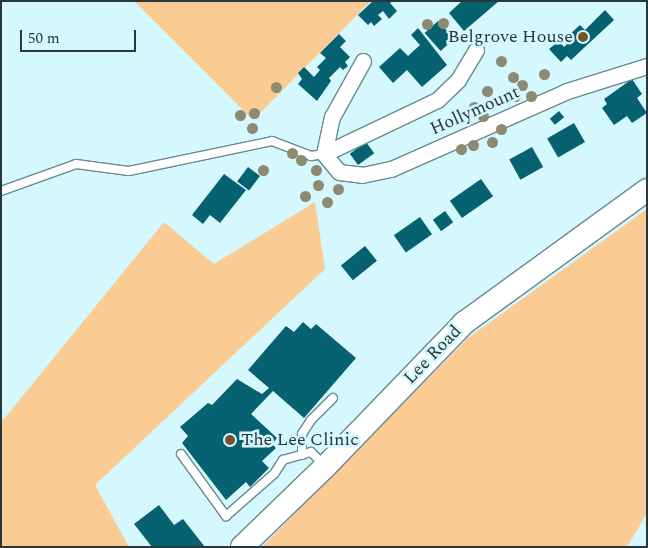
<!DOCTYPE html>
<html>
<head>
<meta charset="utf-8">
<style>
  body { margin:0 }
  #map { position:relative; width:648px; height:548px; overflow:hidden; background:#d5f7fe; font-family:Spectral,serif }
  div>[style] { position:absolute }
  [style*='--x'] { left:calc(var(--x)*1px); top:calc(var(--y)*1px); width:calc(var(--w)*1px); rotate:calc(var(--a)*1deg) }
  .green>* { inset:0; background:#facc94 }
  .building>* { inset:0; background:#066270; transform-origin:0 0 }
  .roads { filter:drop-shadow(1px 0 #6a8990) drop-shadow(-1px 0 #6a8990) drop-shadow(0 1px #6a8990) drop-shadow(0 -1px #6a8990) }
  .lane>* { height:8px; margin:-4px; padding:0 4px; transform-origin:4px; border-radius:4px; background:#fff }
  .street>* { height:15px; margin:-7.5px; padding:0 7.5px; transform-origin:7.5px; border-radius:7.5px; background:#fff }
  .secondary>* { height:22px; margin:-11px; padding:0 11px; transform-origin:11px; border-radius:11px; background:#fff }
  .trees>* { width:11px; height:11px; margin:-5.5px; border-radius:50%; background:#8c8a72 }
  .dots>* { width:14px; height:14px; translate:-50% -50%; box-sizing:border-box; border:2px solid #d5f7fe; border-radius:50% }
  span { translate:-50% -50%; white-space:nowrap; text-align:center; line-height:1.15; -webkit-text-stroke:5px #d5f7fe; paint-order:stroke }
  .poi-label { font-size:18px; color:#2a373a }
  .right { translate:-100% -50%; text-align:right }
  .left { translate:0 -50%; text-align:left }
  .street-label { font-size:18px; color:#2a373a }
  .frame { position:absolute; inset:0; border:2px solid #2a373a; pointer-events:none }
  .scale { position:absolute; left:20px; top:30px; width:116px; height:22px; box-sizing:border-box; border:2px solid #2a373a; border-top:0; padding-left:6px; font-size:15px; line-height:18px; white-space:nowrap; color:#2a373a; -webkit-text-stroke:4px #d5f7fe; paint-order:stroke }
</style>
</head>
<body>
<div id="map">
  <div class="green">
    <div style="clip-path:polygon(134px 1px,371px 1px,253px 120px)"></div>
    <div style="clip-path:polygon(315px 202px,325px 269px,95px 485px,129px 547px,1px 547px,1px 417px,4px 419px,164px 222px,214px 264px)"></div>
    <div style="clip-path:polygon(647px 209px,647px 513px,627px 547px,262px 547px,468px 338px)"></div>
  </div>
  <div class="building">
    <div style="clip-path:polygon(373px 1px,393px 1px,390px 3px,397px 11px,389px 19px,383px 11px,378px 15px,382px 19px,374px 26px,371px 22px,368px 25px,358px 15px)"></div>
    <div style="clip-path:polygon(462px 1px,499px 1px,464px 31px,449px 13px)"></div>
    <div style="clip-path:polygon(605px 10px,614px 20px,571px 60px,567px 56px,561px 62px,549px 49px,559px 41px,564px 47px,572px 39px,569px 35px,580px 25px,585px 30px)"></div>
    <div style="left:438px;top:21px;width:24px;height:18px;rotate:48deg"></div>
    <div style="clip-path:polygon(418px 28px,447px 65px,422px 87px,407px 70px,393px 83px,379px 67px,400px 48px,408px 56px,420px 45px,411px 35px)"></div>
    <div style="clip-path:polygon(339px 34px,346px 41px,340px 47px,350px 57px,345px 62px,348px 66px,343px 70px,340px 67px,329px 78px,331px 81px,317px 101px,298px 84px,302px 79px,298px 73px,304px 67px,314px 77px,320px 70px,317px 67px,326px 58px,320px 53px)"></div>
    <div style="clip-path:polygon(632px 79px,642px 94px,637px 98px,647px 113px,632px 123px,627px 116px,614px 125px,602px 108px,607px 104px,604px 99px)"></div>
    <div style="left:559px;top:111px;width:8px;height:12px;rotate:50deg"></div>
    <div style="left:574px;top:123px;width:22px;height:31px;rotate:60deg"></div>
    <div style="left:366px;top:142px;width:14px;height:20px;rotate:54deg"></div>
    <div style="left:532px;top:147px;width:23px;height:26px;rotate:61deg"></div>
    <div style="left:248px;top:167px;width:15px;height:18px;rotate:37deg"></div>
    <div style="clip-path:polygon(224px 174px,246px 190px,220px 223px,210px 215px,203px 224px,192px 215px)"></div>
    <div style="left:481px;top:179px;width:21px;height:38px;rotate:55deg"></div>
    <div style="left:445px;top:211px;width:14px;height:15px;rotate:54deg"></div>
    <div style="left:420px;top:217px;width:21px;height:32px;rotate:55deg"></div>
    <div style="left:365px;top:246px;width:19px;height:31px;rotate:51deg"></div>
    <div style="clip-path:polygon(303px 322px,311px 329px,316px 324px,356px 358px,304px 418px,273px 391px,251px 414px,277px 438px,272px 444px,276px 448px,262px 461px,269px 468px,250px 487px,246px 482px,226px 500px,182px 443px,188px 436px,180px 427px,208px 403px,212px 405px,237px 379px,262px 394px,269px 388px,248px 370px,286px 326px,294px 332px)"></div>
    <div style="clip-path:polygon(159px 505px,174px 525px,183px 519px,205px 547px,152px 547px,134px 524px)"></div>
  </div>
  <div class="roads">
    <div class="lane">
      <div style="--x:1;--y:191;--w:80;--a:-19.8"></div>
      <div style="--x:76;--y:164;--w:53;--a:7.5"></div>
      <div style="--x:129;--y:171;--w:146;--a:-11.8"></div>
      <div style="--x:272;--y:141;--w:42;--a:21"></div>
      <div style="--x:311;--y:156;--w:13;--a:-9"></div>
      <div style="--x:181;--y:454;--w:77;--a:54"></div>
      <div style="--x:226;--y:516;--w:64;--a:-41.2"></div>
      <div style="--x:274;--y:474;--w:17;--a:-57"></div>
      <div style="--x:283;--y:460;--w:29;--a:-16"></div>
      <div style="--x:311;--y:452;--w:18;--a:45"></div>
      <div style="--x:302;--y:455;--w:21;--a:-90"></div>
      <div style="--x:302;--y:434;--w:17;--a:-57"></div>
      <div style="--x:311;--y:420;--w:31;--a:-45"></div>
    </div>
    <div class="street">
      <div style="--x:476;--y:50;--w:35;--a:121"></div>
      <div style="--x:458;--y:80;--w:29;--a:136"></div>
      <div style="--x:437;--y:100;--w:125;--a:154.5"></div>
      <div style="--x:324;--y:154;--w:23;--a:50"></div>
      <div style="--x:339;--y:172;--w:23;--a:7"></div>
      <div style="--x:362;--y:175;--w:30;--a:-12"></div>
      <div style="--x:391;--y:169;--w:193;--a:-23.9"></div>
      <div style="--x:567;--y:91;--w:84;--a:-17.4"></div>
      <div style="--x:324;--y:154;--w:38;--a:-78"></div>
      <div style="--x:332;--y:117;--w:64;--a:-61"></div>
    </div>
    <div class="secondary">
      <div style="--x:242;--y:547;--w:117;--a:-44"></div>
      <div style="--x:326;--y:466;--w:199;--a:-46"></div>
      <div style="--x:464;--y:323;--w:226;--a:-36"></div>
    </div>
  </div>
  <div class="trees">
    <div style="left:443px;top:23px"></div>
    <div style="left:427px;top:24px"></div>
    <div style="left:455px;top:36px"></div>
    <div style="left:501px;top:61px"></div>
    <div style="left:544px;top:74px"></div>
    <div style="left:513px;top:77px"></div>
    <div style="left:522px;top:85px"></div>
    <div style="left:276px;top:87px"></div>
    <div style="left:487px;top:91px"></div>
    <div style="left:515px;top:96px"></div>
    <div style="left:531px;top:96px"></div>
    <div style="left:501px;top:99px"></div>
    <div style="left:474px;top:107px"></div>
    <div style="left:254px;top:113px"></div>
    <div style="left:240px;top:115px"></div>
    <div style="left:483px;top:116px"></div>
    <div style="left:252px;top:128px"></div>
    <div style="left:501px;top:129px"></div>
    <div style="left:492px;top:142px"></div>
    <div style="left:473px;top:145px"></div>
    <div style="left:461px;top:149px"></div>
    <div style="left:292px;top:153px"></div>
    <div style="left:301px;top:160px"></div>
    <div style="left:263px;top:170px"></div>
    <div style="left:316px;top:170px"></div>
    <div style="left:318px;top:185px"></div>
    <div style="left:338px;top:189px"></div>
    <div style="left:305px;top:196px"></div>
    <div style="left:327px;top:202px"></div>
  </div>
  <div class="dots">
    <div style="left:583px;top:37px;background:#735329"></div>
    <div style="left:230px;top:440px;background:#735329"></div>
  </div>
  <div class="poi-label">
    <span class="right" style="left:573px;top:37px">Belgrove House</span>
    <span class="left" style="left:241px;top:440px">The Lee Clinic</span>
  </div>
  <div class="street-label">
    <span style="left:475px;top:111px;rotate:-24deg">Hollymount</span>
    <span style="left:433px;top:355px;rotate:-46deg">Lee Road</span>
  </div>
  <div class="frame"></div>
  <div class="scale">50 m</div>
</div>
</body>
</html>
